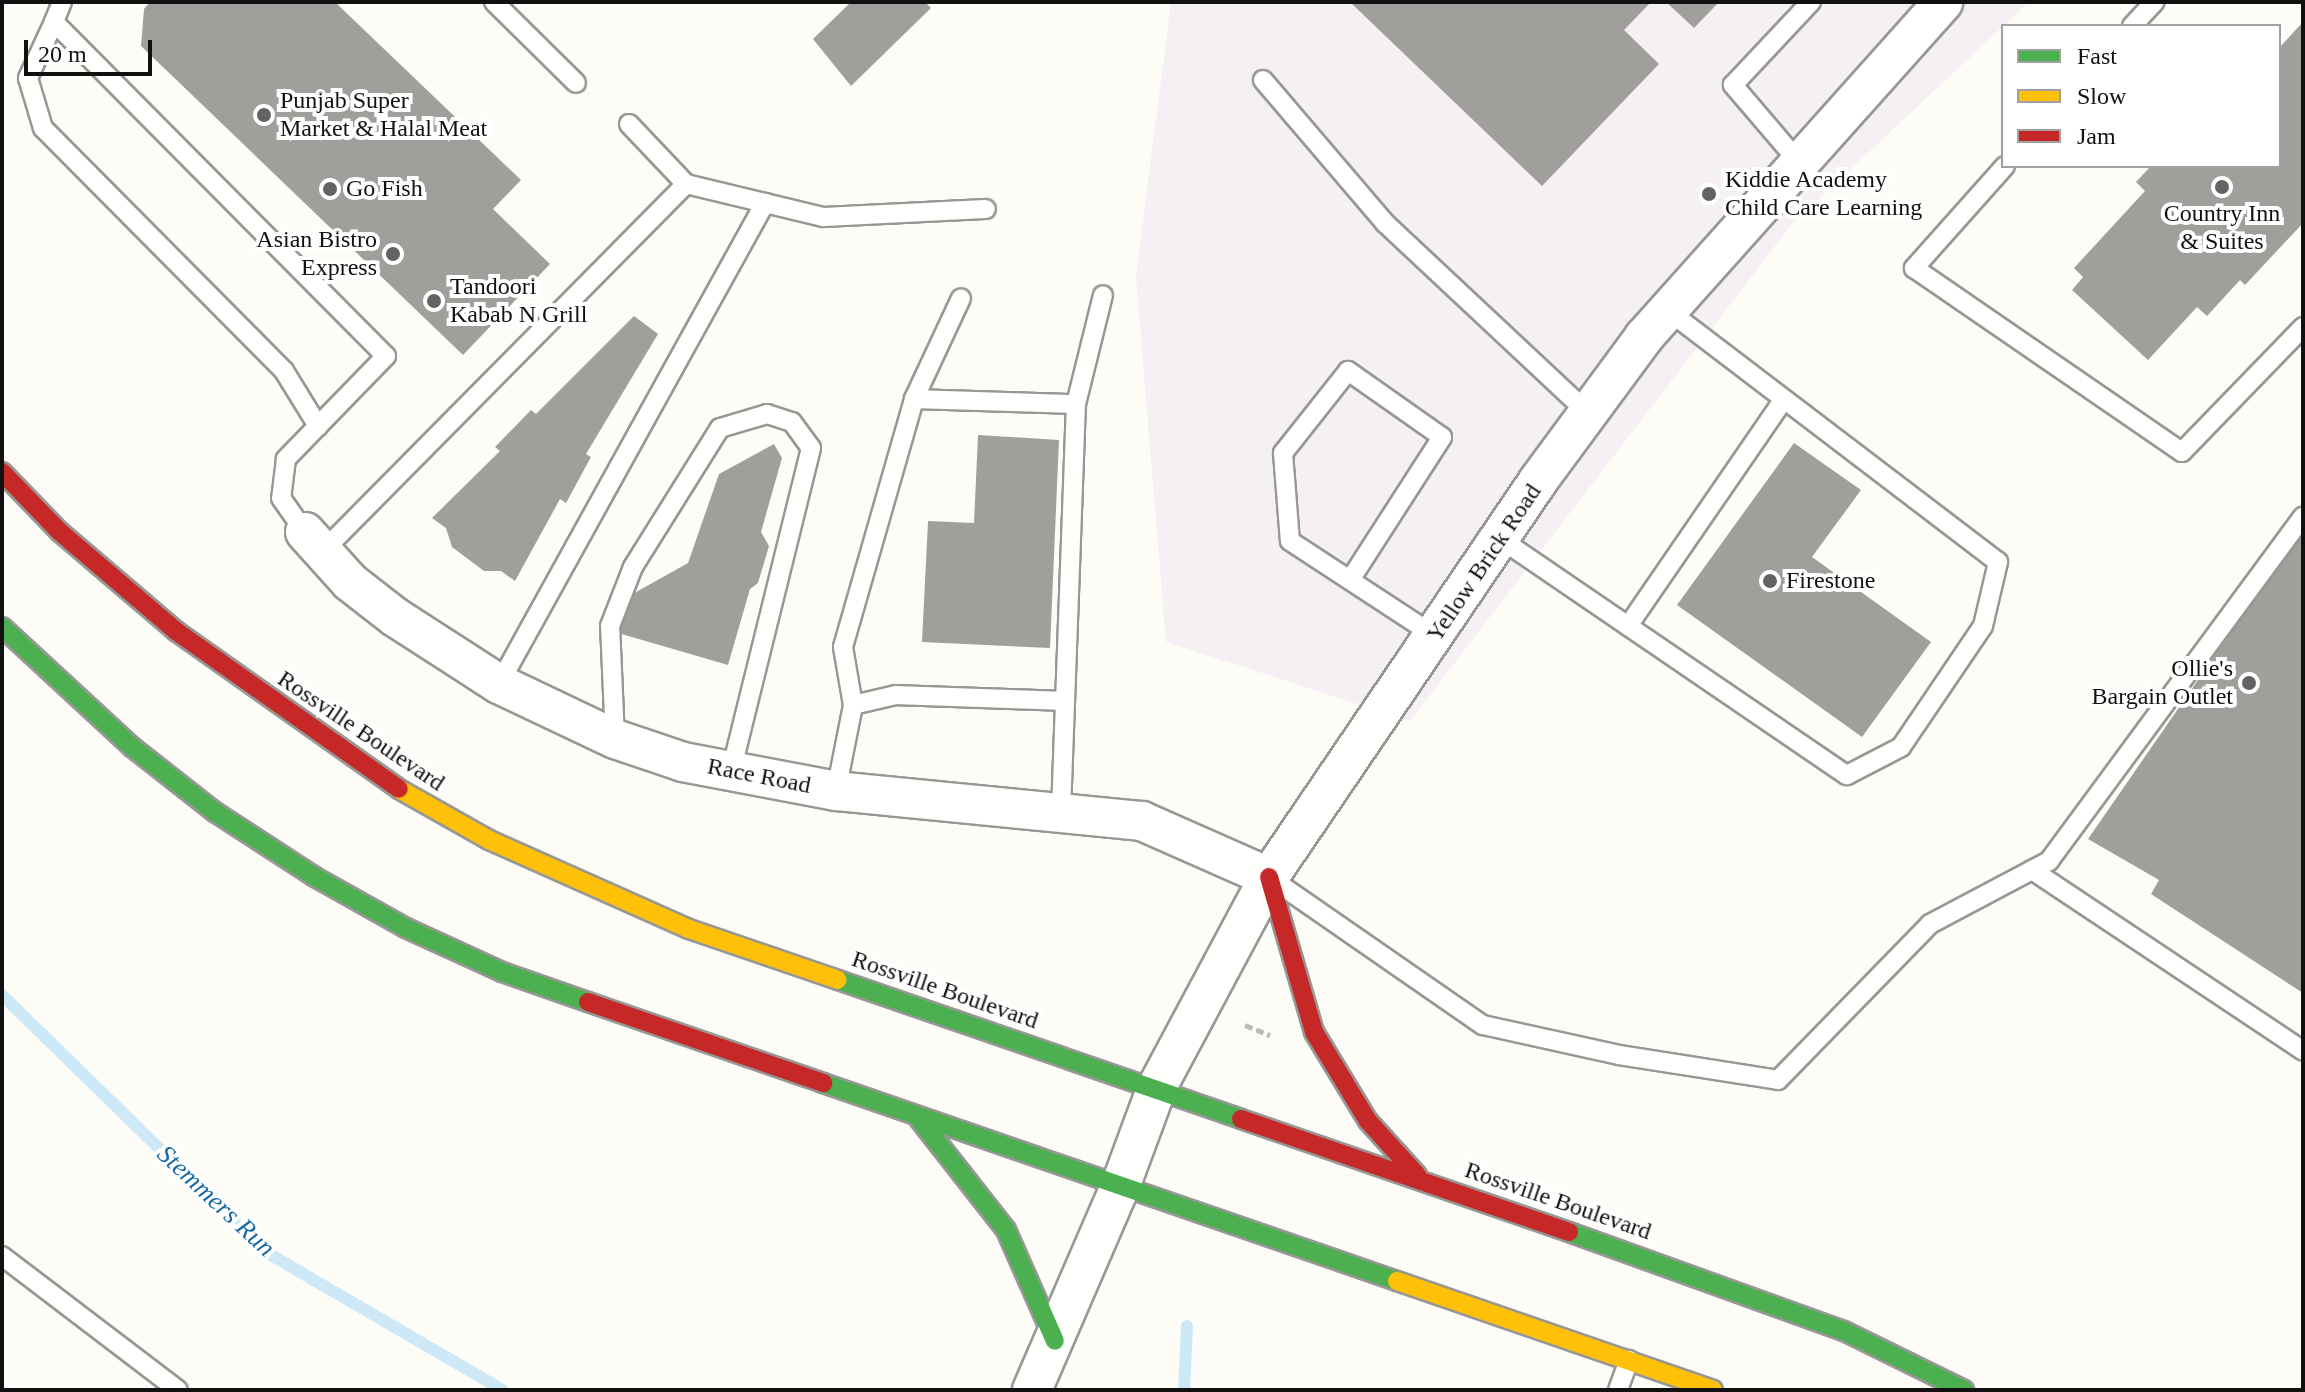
<!DOCTYPE html>
<html>
<head>
<meta charset="utf-8">
<style>
  body { margin:0 }
  #map { position:relative; width:2305px; height:1392px; overflow:hidden; background:#fdfcf7; font-family:Georgia,serif }
  div>[style] { position:absolute }
  [style*='--x'] { left:calc(var(--x)*1px); top:calc(var(--y)*1px); width:calc(var(--w)*1px); rotate:calc(var(--a)*1deg) }
  .industrial>* { inset:0; background:#f5f0f3 }
  .stream>* { height:12px; margin:-6px; padding:0 6px; transform-origin:6px; border-radius:6px; background:#cde8f7 }
  .building>* { inset:0; background:#a19f9c }
  .path>* { height:5px; margin-top:-2.5px; transform-origin:0; background:repeating-linear-gradient(90deg,#b9b9b8 0 8px,transparent 0 12px) }
  .roads { filter:drop-shadow(2px 0 #979795) drop-shadow(-2px 0 #979795) drop-shadow(0 2px #979795) drop-shadow(0 -2px #979795) }
  .lane>* { height:18px; margin:-9px; padding:0 9px; transform-origin:9px; border-radius:9px; background:#fffffe }
  .street>* { height:38px; margin:-19px; padding:0 19px; transform-origin:19px; border-radius:19px; background:#fffffe }
  .fast>* { height:18px; margin:-9px; padding:0 9px; transform-origin:9px; border-radius:9px; background:#4caf50 }
  .slow>* { height:18px; margin:-9px; padding:0 9px; transform-origin:9px; border-radius:9px; background:#ffc107 }
  .jam>* { height:18px; margin:-9px; padding:0 9px; transform-origin:9px; border-radius:9px; background:#c62828 }
  .dots>* { width:22px; height:22px; translate:-50% -50%; box-sizing:border-box; border:4px solid #fff; border-radius:50% }
  span { translate:-50% -50%; white-space:nowrap; text-align:center; line-height:1.15; -webkit-text-stroke:8px #fff; paint-order:stroke }
  .poi-label { font-size:24px; color:#111 }
  .left { translate:0 -50%; text-align:left }
  .right { translate:-100% -50%; text-align:right }
  .street-label { font-size:24px; color:#111 }
  .water-label { font-size:26px; color:#1768a6; font-style:italic }
  .frame { position:absolute; inset:0; border:4px solid #111; pointer-events:none }
  .legend { position:absolute; left:2001px; top:24px; width:280px; height:144px; box-sizing:border-box; background:#fff; border:2px solid #a0a0a0; margin:0; padding:10px 14px; list-style:none; font-size:24px; color:#111 }
  .legend li { display:flex; align-items:center; gap:16px; height:40px }
  .legend b { width:40px; border:2px solid #a0a0a0 }
  .scale { position:absolute; left:24px; top:40px; width:128px; height:36px; box-sizing:border-box; border:4px solid #111; border-top:0; padding-left:10px; font-size:24px; line-height:28px; white-space:nowrap; color:#111; -webkit-text-stroke:6px #fff; paint-order:stroke }
</style>
</head>
<body>
<div id="map">
  <div class="industrial">
    <div style="clip-path:polygon(1171px 2px,2029px 2px,1792px 224px,1410px 721px,1166px 642px,1136px 277px)"></div>
  </div>
  <div class="stream">
    <div style="--x:2;--y:995;--w:366;--a:44.3"></div>
    <div style="--x:264;--y:1251;--w:276;--a:30.2"></div>
    <div style="--x:1184;--y:1390;--w:64;--a:-87.3"></div>
  </div>
  <div class="building">
    <div style="clip-path:polygon(150px 2px,335px 2px,521px 180px,493px 209px,550px 264px,463px 355px,141px 46px,144px 9px)"></div>
    <div style="clip-path:polygon(851px 2px,925px 2px,931px 8px,851px 86px,813px 39px)"></div>
    <div style="clip-path:polygon(1350px 2px,1651px 2px,1624px 30px,1659px 64px,1542px 186px)"></div>
    <div style="clip-path:polygon(1666px 2px,1719px 2px,1694px 28px)"></div>
    <div style="clip-path:polygon(2303px 22px,2303px 223px,2245px 285px,2240px 280px,2207px 316px,2197px 307px,2148px 360px,2072px 290px,2083px 277px,2074px 268px,2145px 191px,2136px 182px,2151px 166px,2279px 166px,2279px 48px)"></div>
    <div style="clip-path:polygon(634px 316px,658px 334px,586px 454px,591px 457px,566px 503px,560px 499px,515px 581px,501px 571px,484px 571px,452px 547px,446px 528px,432px 518px,500px 451px,495px 447px,531px 410px,536px 414px)"></div>
    <div style="clip-path:polygon(978px 435px,1059px 440px,1050px 648px,922px 642px,928px 521px,974px 523px)"></div>
    <div style="clip-path:polygon(1794px 443px,1861px 490px,1812px 557px,1931px 642px,1862px 737px,1677px 605px)"></div>
    <div style="clip-path:polygon(774px 444px,782px 458px,761px 532px,769px 546px,758px 583px,750px 589px,728px 665px,618px 633px,629px 596px,688px 563px,719px 474px)"></div>
    <div style="clip-path:polygon(2303px 528px,2303px 993px,2151px 894px,2159px 880px,2088px 839px)"></div>
  </div>
  <div class="path">
    <div style="--x:1245;--y:1025;--w:27;--a:22"></div>
  </div>
  <div class="roads">
    <div class="lane">
      <div style="--x:62;--y:2;--w:22;--a:112"></div>
      <div style="--x:54;--y:22;--w:471;--a:45.2"></div>
      <div style="--x:386;--y:356;--w:144;--a:134.2"></div>
      <div style="--x:286;--y:459;--w:39;--a:97"></div>
      <div style="--x:281;--y:498;--w:42;--a:54.8"></div>
      <div style="--x:494;--y:2;--w:115;--a:44.6"></div>
      <div style="--x:54;--y:22;--w:62;--a:114.9"></div>
      <div style="--x:28;--y:78;--w:52;--a:73.3"></div>
      <div style="--x:43;--y:128;--w:342;--a:45.2"></div>
      <div style="--x:284;--y:371;--w:65;--a:58.3"></div>
      <div style="--x:2132;--y:26;--w:33;--a:-47"></div>
      <div style="--x:1263;--y:80;--w:188;--a:49.5"></div>
      <div style="--x:1385;--y:223;--w:278;--a:43.1"></div>
      <div style="--x:629;--y:124;--w:83;--a:46.5"></div>
      <div style="--x:686;--y:184;--w:141;--a:13.5"></div>
      <div style="--x:823;--y:217;--w:163;--a:-2.8"></div>
      <div style="--x:1797;--y:160;--w:99;--a:-130.5"></div>
      <div style="--x:1733;--y:85;--w:114;--a:-46.8"></div>
      <div style="--x:2005;--y:166;--w:137;--a:131.7"></div>
      <div style="--x:1914;--y:268;--w:325;--a:34.5"></div>
      <div style="--x:2182;--y:452;--w:174;--a:-45.9"></div>
      <div style="--x:914;--y:399;--w:162;--a:1.8"></div>
      <div style="--x:1499;--y:538;--w:421;--a:34.3"></div>
      <div style="--x:1847;--y:775;--w:61;--a:-27.4"></div>
      <div style="--x:1901;--y:747;--w:146;--a:-55.9"></div>
      <div style="--x:1983;--y:626;--w:66;--a:-76.8"></div>
      <div style="--x:1998;--y:562;--w:416;--a:-142.7"></div>
      <div style="--x:323;--y:551;--w:516;--a:-45.31"></div>
      <div style="--x:1350;--y:580;--w:170;--a:-57.2"></div>
      <div style="--x:1442;--y:437;--w:115;--a:-144.9"></div>
      <div style="--x:1348;--y:371;--w:105;--a:128.4"></div>
      <div style="--x:1283;--y:453;--w:88;--a:85.5"></div>
      <div style="--x:1290;--y:541;--w:173;--a:33.2"></div>
      <div style="--x:1628;--y:626;--w:275;--a:-55.5"></div>
      <div style="--x:499;--y:684;--w:550;--a:-61.06"></div>
      <div style="--x:853;--y:705;--w:59;--a:-99.8"></div>
      <div style="--x:843;--y:647;--w:258;--a:-74"></div>
      <div style="--x:914;--y:399;--w:111;--a:-65"></div>
      <div style="--x:615;--y:739;--w:113;--a:-92.5"></div>
      <div style="--x:610;--y:626;--w:63;--a:-68.7"></div>
      <div style="--x:633;--y:567;--w:164;--a:-58"></div>
      <div style="--x:720;--y:428;--w:49;--a:-16.6"></div>
      <div style="--x:767;--y:414;--w:26;--a:18"></div>
      <div style="--x:792;--y:422;--w:32;--a:54"></div>
      <div style="--x:811;--y:448;--w:333;--a:103.9"></div>
      <div style="--x:836;--y:791;--w:88;--a:-78.8"></div>
      <div style="--x:853;--y:705;--w:44;--a:-13.1"></div>
      <div style="--x:896;--y:695;--w:169;--a:2"></div>
      <div style="--x:1061;--y:812;--w:408;--a:-87.9"></div>
      <div style="--x:1076;--y:404;--w:112;--a:-76.1"></div>
      <div style="--x:2032;--y:870;--w:326;--a:33.7"></div>
      <div style="--x:1279;--y:884;--w:248;--a:34.7"></div>
      <div style="--x:1483;--y:1025;--w:139;--a:12.4"></div>
      <div style="--x:1619;--y:1055;--w:161;--a:8.9"></div>
      <div style="--x:1778;--y:1080;--w:218;--a:-45.7"></div>
      <div style="--x:1930;--y:924;--w:135;--a:-27.9"></div>
      <div style="--x:2049;--y:861;--w:428;--a:-53.6"></div>
      <div style="--x:2;--y:1256;--w:221;--a:37.3"></div>
      <div style="--x:1618;--y:1390;--w:32;--a:-70"></div>
    </div>
    <div class="street">
      <div style="--x:305;--y:532;--w:67;--a:48"></div>
      <div style="--x:350;--y:582;--w:57;--a:37.9"></div>
      <div style="--x:395;--y:617;--w:124;--a:32.8"></div>
      <div style="--x:499;--y:684;--w:128;--a:25.4"></div>
      <div style="--x:615;--y:739;--w:72;--a:18.7"></div>
      <div style="--x:683;--y:762;--w:156;--a:10.7"></div>
      <div style="--x:836;--y:791;--w:307;--a:5.6"></div>
      <div style="--x:1142;--y:821;--w:139;--a:23.8"></div>
      <div style="--x:1032;--y:1390;--w:221;--a:-66.6"></div>
      <div style="--x:1120;--y:1187;--w:107;--a:-69.7"></div>
      <div style="--x:1157;--y:1087;--w:238;--a:-61.9"></div>
      <div style="--x:1269;--y:877;--w:479;--a:-55.8"></div>
      <div style="--x:1538;--y:481;--w:179;--a:-53.6"></div>
      <div style="--x:1644;--y:337;--w:449;--a:-48.2"></div>
    </div>
    <div class="fast">
      <div style="--x:2;--y:627;--w:177;--a:42.7"></div>
      <div style="--x:132;--y:747;--w:105;--a:38.1"></div>
      <div style="--x:215;--y:812;--w:119;--a:33"></div>
      <div style="--x:315;--y:877;--w:104;--a:29.3"></div>
      <div style="--x:406;--y:928;--w:106;--a:24.6"></div>
      <div style="--x:502;--y:972;--w:91;--a:19.2"></div>
      <div style="--x:838;--y:980;--w:426;--a:19"></div>
      <div style="--x:823;--y:1083;--w:607;--a:19.03"></div>
      <div style="--x:919;--y:1119;--w:141;--a:51.9"></div>
      <div style="--x:1006;--y:1230;--w:121;--a:66.2"></div>
      <div style="--x:1569;--y:1232;--w:292;--a:19.8"></div>
      <div style="--x:1844;--y:1331;--w:134;--a:26.2"></div>
    </div>
    <div class="slow">
      <div style="--x:399;--y:789;--w:103;--a:29.5"></div>
      <div style="--x:489;--y:840;--w:219;--a:24"></div>
      <div style="--x:689;--y:929;--w:157;--a:18.9"></div>
      <div style="--x:1397;--y:1281;--w:334;--a:19"></div>
    </div>
    <div class="jam">
      <div style="--x:2;--y:472;--w:83;--a:46"></div>
      <div style="--x:60;--y:532;--w:153;--a:40.5"></div>
      <div style="--x:176;--y:631;--w:273;--a:35.3"></div>
      <div style="--x:1269;--y:877;--w:161;--a:73.8"></div>
      <div style="--x:1314;--y:1032;--w:104;--a:58.8"></div>
      <div style="--x:1368;--y:1121;--w:73;--a:47.8"></div>
      <div style="--x:588;--y:1002;--w:249;--a:19"></div>
      <div style="--x:1241;--y:1119;--w:347;--a:19"></div>
    </div>
  </div>
  <div class="dots">
    <div style="left:264px;top:115px;background:#646362"></div>
    <div style="left:2222px;top:187px;background:#646362"></div>
    <div style="left:330px;top:189px;background:#646362"></div>
    <div style="left:1709px;top:194px;background:#646362"></div>
    <div style="left:393px;top:254px;background:#646362"></div>
    <div style="left:434px;top:301px;background:#646362"></div>
    <div style="left:1770px;top:581px;background:#646362"></div>
    <div style="left:2249px;top:683px;background:#646362"></div>
  </div>
  <div class="poi-label">
    <span class="left" style="left:280px;top:115px">Punjab Super<br>Market &amp; Halal Meat</span>
    <span class="left" style="left:1725px;top:194px">Kiddie Academy<br>Child Care Learning</span>
    <span class="left" style="left:346px;top:189px">Go Fish</span>
    <span style="left:2222px;top:228px">Country Inn<br>&amp; Suites</span>
    <span class="right" style="left:377px;top:254px">Asian Bistro<br>Express</span>
    <span class="left" style="left:450px;top:301px">Tandoori<br>Kabab N Grill</span>
    <span class="left" style="left:1786px;top:581px">Firestone</span>
    <span class="right" style="left:2233px;top:683px">Ollie's<br>Bargain Outlet</span>
  </div>
  <div class="street-label">
    <span style="left:1484px;top:563px;rotate:-56deg">Yellow Brick Road</span>
    <span style="left:361px;top:731px;rotate:34deg">Rossville Boulevard</span>
    <span style="left:759px;top:776px;rotate:11deg">Race Road</span>
    <span style="left:945px;top:990px;rotate:19deg">Rossville Boulevard</span>
    <span style="left:1558px;top:1201px;rotate:19deg">Rossville Boulevard</span>
  </div>
  <div class="water-label">
    <span style="left:216px;top:1201px;rotate:43deg">Stemmers Run</span>
  </div>
  <div class="frame"></div>
  <ul class="legend">
  <li><b style="height:10px;background:#4caf50"></b>Fast</li>
  <li><b style="height:10px;background:#ffc107"></b>Slow</li>
  <li><b style="height:10px;background:#c62828"></b>Jam</li>
  </ul>
  <div class="scale">20 m</div>
</div>
</body>
</html>
